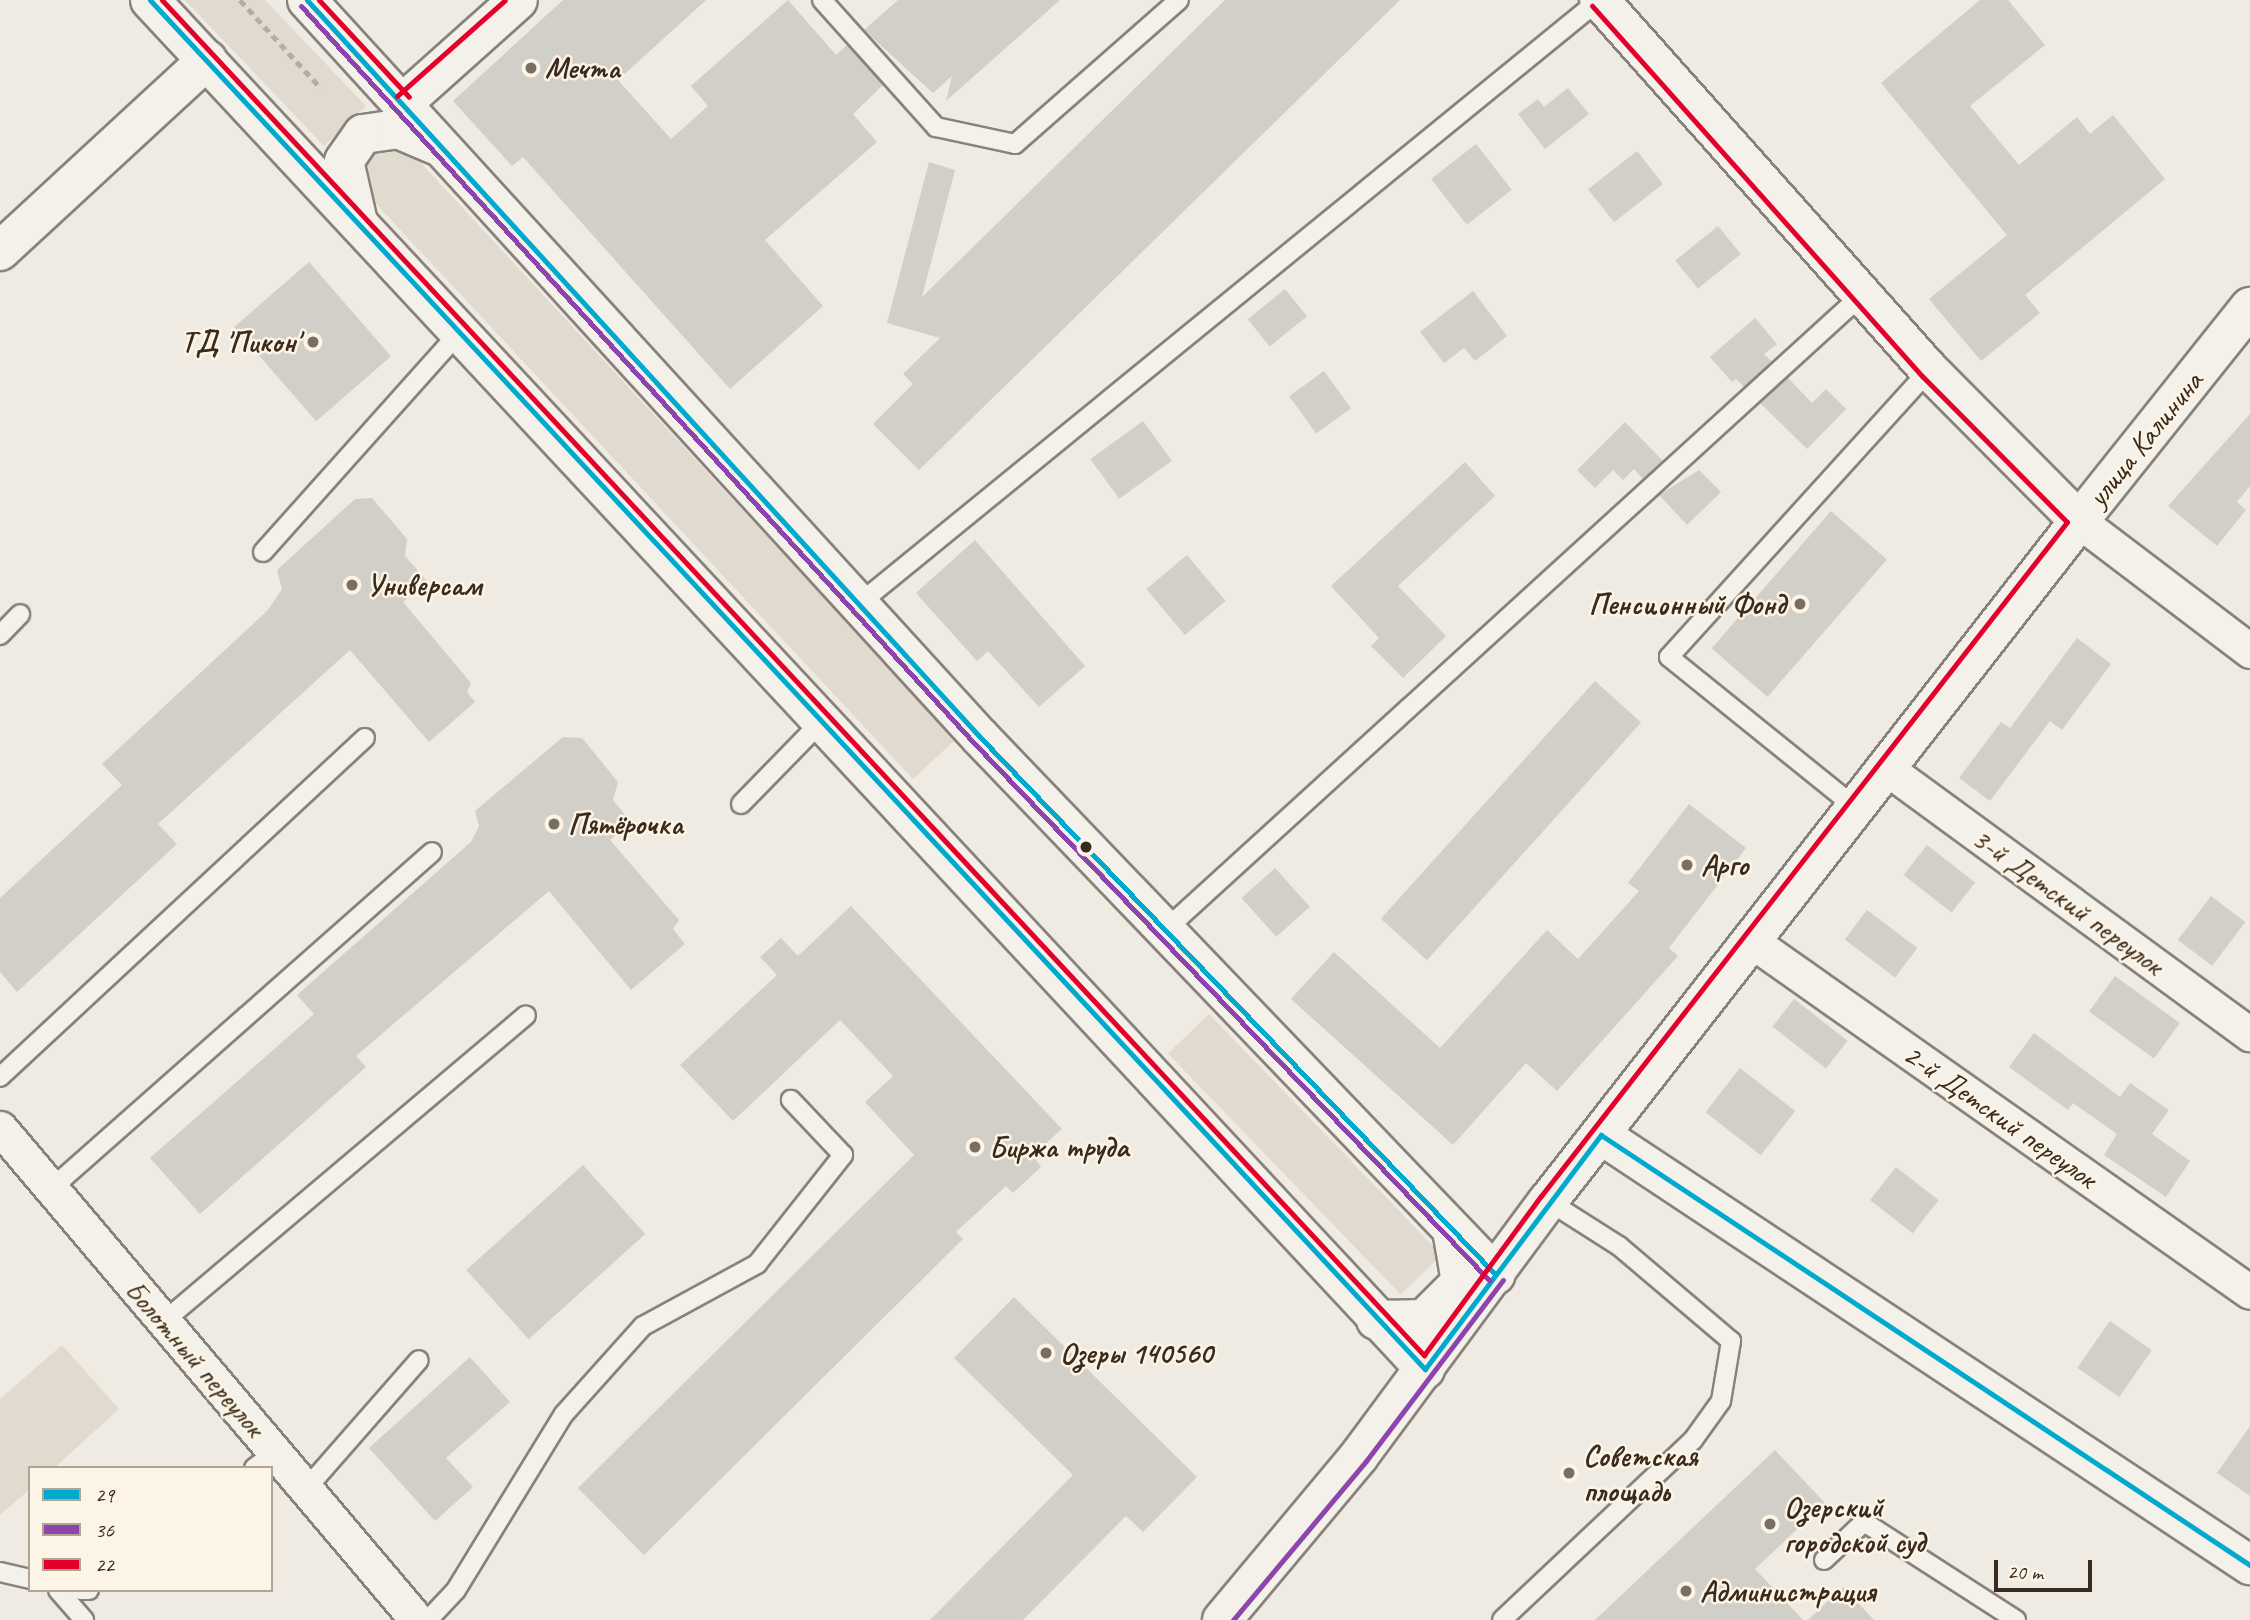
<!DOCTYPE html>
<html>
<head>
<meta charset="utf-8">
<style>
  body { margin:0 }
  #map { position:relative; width:2250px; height:1620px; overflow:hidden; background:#efebe2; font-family:Caveat,sans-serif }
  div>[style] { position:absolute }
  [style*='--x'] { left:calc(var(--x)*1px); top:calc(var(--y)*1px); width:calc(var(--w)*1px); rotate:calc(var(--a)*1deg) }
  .green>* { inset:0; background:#e1dace; transform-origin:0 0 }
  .building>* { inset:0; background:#d2cec8; transform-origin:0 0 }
  .path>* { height:4.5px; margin-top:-2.25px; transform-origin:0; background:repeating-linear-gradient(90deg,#b2aea7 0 7px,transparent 0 12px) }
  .roads { filter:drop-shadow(2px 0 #87827b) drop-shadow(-2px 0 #87827b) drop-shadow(0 2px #87827b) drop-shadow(0 -2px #87827b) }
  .service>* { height:18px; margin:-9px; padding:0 9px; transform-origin:9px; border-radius:9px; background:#f4f1ea }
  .minor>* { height:33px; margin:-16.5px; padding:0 16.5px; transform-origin:16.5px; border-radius:16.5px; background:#f4f1ea }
  .tertiary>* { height:38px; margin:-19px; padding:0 19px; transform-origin:19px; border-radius:19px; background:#f4f1ea }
  .secondary>* { height:38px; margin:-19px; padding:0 19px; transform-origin:19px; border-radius:19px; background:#f4f1ea }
  .primary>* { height:38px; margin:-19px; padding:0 19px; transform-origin:19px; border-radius:19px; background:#f4f1ea }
  .bus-1>* { height:5px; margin:-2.5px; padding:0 2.5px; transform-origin:2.5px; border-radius:2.5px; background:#00a9ce }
  .bus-2>* { height:5px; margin:-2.5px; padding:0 2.5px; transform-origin:2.5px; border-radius:2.5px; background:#8e44ad }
  .bus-3>* { height:5px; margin:-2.5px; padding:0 2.5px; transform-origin:2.5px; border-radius:2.5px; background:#e4002b }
  .dots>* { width:19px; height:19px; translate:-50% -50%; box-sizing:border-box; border:4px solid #fcf5e5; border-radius:50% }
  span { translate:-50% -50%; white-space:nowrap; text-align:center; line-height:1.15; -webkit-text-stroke:5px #fcf5e5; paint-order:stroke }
  .poi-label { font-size:30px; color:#3b2a1e; font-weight:700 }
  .left { translate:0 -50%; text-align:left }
  .right { translate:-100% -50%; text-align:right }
  .street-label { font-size:30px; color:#3b2a1e }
  .legend { position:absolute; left:28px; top:1466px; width:245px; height:126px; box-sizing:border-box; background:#fcf5e5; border:2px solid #afa495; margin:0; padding:9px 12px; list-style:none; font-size:21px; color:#3b2a1e }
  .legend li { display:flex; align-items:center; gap:14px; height:35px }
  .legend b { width:35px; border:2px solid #afa495 }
  .scale { position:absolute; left:1994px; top:1560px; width:98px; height:32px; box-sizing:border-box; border:4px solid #3b2a1e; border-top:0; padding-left:9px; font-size:21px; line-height:24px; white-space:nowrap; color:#3b2a1e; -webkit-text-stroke:5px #fcf5e5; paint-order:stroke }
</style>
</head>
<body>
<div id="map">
  <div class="green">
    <div style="clip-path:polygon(185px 0,265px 0,366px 106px,324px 146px)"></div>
    <div style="clip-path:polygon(370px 144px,408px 149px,955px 740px,913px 779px,364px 191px,360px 152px)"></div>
    <div style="left:1209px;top:1014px;width:335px;height:57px;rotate:46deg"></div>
    <div style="clip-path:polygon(62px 1345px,119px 1409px,54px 1468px,30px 1468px,30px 1489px,0 1515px,0 1399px)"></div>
  </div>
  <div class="building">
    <div style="clip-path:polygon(563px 0,706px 0,618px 80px,671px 139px,708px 106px,691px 86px,788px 0,836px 55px,847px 45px,883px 85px,853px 114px,877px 142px,765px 240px,823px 306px,730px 389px,523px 157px,512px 166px,453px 101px)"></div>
    <div style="clip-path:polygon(898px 0,1060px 0,946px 101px,952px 76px,933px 93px,864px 30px)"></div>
    <div style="clip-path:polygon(1225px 0,1400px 0,919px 470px,873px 424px,913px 384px,903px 374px,940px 338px,887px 323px,929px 162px,955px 170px,922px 297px)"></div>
    <div style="clip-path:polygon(1980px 0,2008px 0,2045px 45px,1970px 106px,2019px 165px,2077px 117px,2090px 134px,2113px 115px,2165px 179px,2025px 295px,2040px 313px,1981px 361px,1929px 299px,2007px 235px,1881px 83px)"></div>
    <div style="clip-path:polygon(1568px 88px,1589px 114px,1545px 149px,1518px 114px,1538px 99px,1544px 107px)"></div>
    <div style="left:1476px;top:144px;width:58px;height:57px;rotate:52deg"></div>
    <div style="left:1637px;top:151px;width:42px;height:62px;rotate:52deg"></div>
    <div style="left:1718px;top:226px;width:36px;height:55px;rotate:51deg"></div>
    <div style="left:309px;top:262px;width:125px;height:99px;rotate:49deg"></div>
    <div style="left:1285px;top:289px;width:35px;height:48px;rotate:51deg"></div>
    <div style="clip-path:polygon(1473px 291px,1507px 336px,1475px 361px,1464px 348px,1444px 363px,1420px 332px)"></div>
    <div style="clip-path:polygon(1755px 318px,1777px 344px,1764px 354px,1772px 362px,1744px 387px,1736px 379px,1732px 382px,1710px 357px)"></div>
    <div style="left:1324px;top:371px;width:46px;height:43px;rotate:54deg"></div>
    <div style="clip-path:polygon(1788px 378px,1812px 403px,1826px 389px,1846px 409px,1807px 449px,1760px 403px)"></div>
    <div style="clip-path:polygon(2250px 414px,2250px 486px,2237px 502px,2246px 510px,2217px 546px,2168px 506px)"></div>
    <div style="left:1143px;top:421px;width:49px;height:65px;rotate:54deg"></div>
    <div style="clip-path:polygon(1625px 422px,1663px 461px,1643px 479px,1634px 469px,1623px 480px,1613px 470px,1595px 488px,1577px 470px)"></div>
    <div style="clip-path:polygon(1465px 462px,1495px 496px,1398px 586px,1446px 636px,1403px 678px,1371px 646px,1379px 638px,1331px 586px)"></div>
    <div style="clip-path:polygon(1699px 470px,1721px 492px,1687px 525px,1659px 495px)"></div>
    <div style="clip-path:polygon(372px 498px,407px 539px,405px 556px,427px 581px,403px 602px,471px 683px,467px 692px,475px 702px,429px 742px,350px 650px,158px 824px,177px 844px,17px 992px,0 972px,0 898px,122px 785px,102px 764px,268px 610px,282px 589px,277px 570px,355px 499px)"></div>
    <div style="left:1831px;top:511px;width:74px;height:182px;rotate:41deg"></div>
    <div style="clip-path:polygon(975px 540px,1085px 666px,1039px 707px,988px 651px,977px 661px,916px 593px)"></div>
    <div style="left:1187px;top:555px;width:60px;height:53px;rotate:50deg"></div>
    <div style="clip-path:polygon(2077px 638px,2111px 664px,2062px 730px,2050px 721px,1990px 801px,1959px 778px,2001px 722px,2010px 728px)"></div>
    <div style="left:1595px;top:681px;width:62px;height:320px;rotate:42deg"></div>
    <div style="clip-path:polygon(563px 737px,582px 738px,618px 782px,613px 800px,631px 822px,610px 840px,679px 920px,673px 929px,685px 944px,631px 990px,549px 891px,356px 1056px,366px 1067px,200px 1214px,150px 1158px,314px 1014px,297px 995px,471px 842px,479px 826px,475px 811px)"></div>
    <div style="clip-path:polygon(1689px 804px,1746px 848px,1669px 948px,1678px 956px,1557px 1091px,1526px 1063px,1453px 1145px,1291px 999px,1334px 952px,1440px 1048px,1547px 930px,1578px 959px,1639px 891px,1628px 883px)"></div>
    <div style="left:1927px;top:845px;width:61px;height:38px;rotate:38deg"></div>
    <div style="left:1275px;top:868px;width:52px;height:45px;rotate:48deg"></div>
    <div style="left:2211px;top:896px;width:43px;height:55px;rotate:37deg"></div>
    <div style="clip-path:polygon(851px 906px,1062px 1129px,1033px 1155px,1041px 1167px,1013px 1193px,1006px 1186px,956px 1232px,963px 1239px,644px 1555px,578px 1488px,914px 1155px,865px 1102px,893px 1076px,840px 1020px,733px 1121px,680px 1065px,777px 975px,760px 957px,781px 938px,798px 956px)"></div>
    <div style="left:1867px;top:910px;width:63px;height:37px;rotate:37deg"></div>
    <div style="left:2115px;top:976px;width:80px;height:44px;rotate:36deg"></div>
    <div style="left:1794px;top:999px;width:68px;height:35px;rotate:38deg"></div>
    <div style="clip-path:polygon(2034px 1033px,2120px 1097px,2130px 1083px,2169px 1110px,2152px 1134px,2190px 1161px,2166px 1197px,2104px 1155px,2117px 1134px,2073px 1103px,2068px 1110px,2009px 1067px)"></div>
    <div style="left:1740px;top:1068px;width:70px;height:56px;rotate:38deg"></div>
    <div style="left:583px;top:1165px;width:93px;height:157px;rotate:48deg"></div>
    <div style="left:1896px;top:1167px;width:54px;height:42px;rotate:38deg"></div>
    <div style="clip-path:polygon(1014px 1297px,1197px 1477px,1143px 1532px,1126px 1516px,1023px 1620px,930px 1620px,1073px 1475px,954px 1358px)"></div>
    <div style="left:2110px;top:1321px;width:51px;height:57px;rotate:35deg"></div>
    <div style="clip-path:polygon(470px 1357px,510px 1402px,446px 1458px,473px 1487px,435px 1521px,369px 1448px)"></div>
    <div style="clip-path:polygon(2250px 1426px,2250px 1496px,2217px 1473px)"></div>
    <div style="clip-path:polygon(1775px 1450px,1825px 1503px,1755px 1569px,1803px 1620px,1595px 1620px)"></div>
    <div style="clip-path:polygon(1843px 1587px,1874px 1620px,1808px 1620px)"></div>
  </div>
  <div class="path">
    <div style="--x:240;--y:0;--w:120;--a:47.4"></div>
  </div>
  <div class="roads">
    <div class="service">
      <div style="--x:822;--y:0;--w:171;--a:48.1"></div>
      <div style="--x:936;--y:127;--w:81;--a:12.1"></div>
      <div style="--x:1015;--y:144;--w:218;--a:-41.3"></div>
      <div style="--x:263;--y:552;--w:295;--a:-48.2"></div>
      <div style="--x:860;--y:603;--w:954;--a:-39.21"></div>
      <div style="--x:0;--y:635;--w:29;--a:-46"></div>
      <div style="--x:741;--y:804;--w:119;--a:-45.7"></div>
      <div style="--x:1855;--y:807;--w:239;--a:-141.1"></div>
      <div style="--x:1669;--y:657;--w:387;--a:-47.8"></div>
      <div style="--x:1163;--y:932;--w:949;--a:-42.35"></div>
      <div style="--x:0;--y:1077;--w:498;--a:-42.9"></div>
      <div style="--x:52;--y:1188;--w:507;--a:-41.48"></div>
      <div style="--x:163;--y:1322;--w:475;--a:-40.2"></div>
      <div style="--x:254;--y:1468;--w:27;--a:-36"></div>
      <div style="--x:306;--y:1489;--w:171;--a:-48.8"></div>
      <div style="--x:1824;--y:1560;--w:55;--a:-43.5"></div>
      <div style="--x:1864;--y:1522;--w:181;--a:32.8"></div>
      <div style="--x:0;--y:1572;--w:31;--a:13"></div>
      <div style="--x:58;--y:1590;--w:40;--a:49"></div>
      <div style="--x:80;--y:1590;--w:9;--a:0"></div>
      <div style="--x:428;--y:1620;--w:41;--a:-47"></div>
      <div style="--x:456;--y:1590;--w:206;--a:-58.5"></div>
      <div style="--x:564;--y:1414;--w:118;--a:-48.1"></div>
      <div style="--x:643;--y:1326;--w:130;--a:-28.5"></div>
      <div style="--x:757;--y:1264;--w:139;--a:-51.7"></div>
      <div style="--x:843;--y:1155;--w:76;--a:-133.4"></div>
      <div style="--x:1502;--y:1620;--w:262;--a:-43.3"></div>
      <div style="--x:1693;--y:1440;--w:48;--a:-54.3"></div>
      <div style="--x:1721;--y:1401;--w:61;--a:-80.5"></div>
      <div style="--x:1731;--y:1341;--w:147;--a:-139.7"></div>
      <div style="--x:1619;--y:1246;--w:84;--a:-147.6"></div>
    </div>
    <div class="minor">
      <div style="--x:2079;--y:521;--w:215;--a:37.2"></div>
      <div style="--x:1886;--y:768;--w:451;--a:36.2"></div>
      <div style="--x:1750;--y:940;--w:611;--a:35.15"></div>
      <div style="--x:0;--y:1128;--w:645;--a:49.72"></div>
    </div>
    <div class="tertiary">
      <div style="--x:2079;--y:521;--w:274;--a:-51.4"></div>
      <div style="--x:1601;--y:1135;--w:779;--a:33.53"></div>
    </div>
    <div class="secondary">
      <div style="--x:150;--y:0;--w:1871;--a:47.04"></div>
      <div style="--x:307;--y:0;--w:998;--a:47.6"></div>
      <div style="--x:980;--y:737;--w:745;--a:46.2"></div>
      <div style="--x:403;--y:103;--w:154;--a:-41.8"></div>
      <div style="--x:357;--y:218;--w:58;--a:-102.8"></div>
      <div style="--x:344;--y:161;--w:33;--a:-55"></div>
      <div style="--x:363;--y:134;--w:35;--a:-8"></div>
      <div style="--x:398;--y:129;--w:46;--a:23.2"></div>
      <div style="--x:0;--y:251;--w:282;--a:-42.7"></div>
      <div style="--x:1376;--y:1320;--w:48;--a:-1.2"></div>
      <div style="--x:1424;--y:1319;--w:52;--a:-45"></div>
      <div style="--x:1461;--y:1282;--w:53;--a:-99.8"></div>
    </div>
    <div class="primary">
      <div style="--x:1222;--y:1620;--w:214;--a:-50.1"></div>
      <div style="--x:1359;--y:1456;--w:317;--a:-53.5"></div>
      <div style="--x:1548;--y:1201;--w:863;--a:-52.01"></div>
      <div style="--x:2079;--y:521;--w:213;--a:-134.8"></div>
      <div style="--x:1929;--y:370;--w:496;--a:-131.7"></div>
    </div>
  </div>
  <div class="bus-1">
    <div style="--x:150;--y:0;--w:1871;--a:47.04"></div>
    <div style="--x:1425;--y:1369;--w:293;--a:-53.1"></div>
    <div style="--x:1601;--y:1135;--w:779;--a:33.53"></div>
    <div style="--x:307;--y:0;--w:998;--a:47.6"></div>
    <div style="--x:980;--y:737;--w:745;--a:46.2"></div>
  </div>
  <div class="bus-2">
    <div style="--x:301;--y:6;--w:998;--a:47.6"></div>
    <div style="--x:974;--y:743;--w:745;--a:46.2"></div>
    <div style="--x:1233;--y:1620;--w:207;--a:-50.1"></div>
    <div style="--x:1366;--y:1461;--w:227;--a:-52.9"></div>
  </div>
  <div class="bus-3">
    <div style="--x:162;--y:0;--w:1852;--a:47.04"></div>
    <div style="--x:1424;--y:1355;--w:197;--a:-53.7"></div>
    <div style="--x:1541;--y:1196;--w:855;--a:-52.03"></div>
    <div style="--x:2067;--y:522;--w:206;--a:-134.8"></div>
    <div style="--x:1922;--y:376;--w:496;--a:-131.7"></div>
    <div style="--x:319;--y:0;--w:132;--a:47.1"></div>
    <div style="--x:397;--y:96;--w:144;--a:-41.6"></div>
  </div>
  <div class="dots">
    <div style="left:531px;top:68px;background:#7a6e63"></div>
    <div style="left:313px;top:342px;background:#7a6e63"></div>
    <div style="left:352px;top:585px;background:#7a6e63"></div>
    <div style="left:1800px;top:604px;background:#7a6e63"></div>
    <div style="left:554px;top:824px;background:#7a6e63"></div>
    <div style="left:1086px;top:847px;background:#3b2a1e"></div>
    <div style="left:1687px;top:865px;background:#7a6e63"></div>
    <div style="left:975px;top:1147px;background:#7a6e63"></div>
    <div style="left:1046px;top:1353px;background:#7a6e63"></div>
    <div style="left:1569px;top:1473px;background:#7a6e63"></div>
    <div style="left:1770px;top:1524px;background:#7a6e63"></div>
    <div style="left:1686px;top:1591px;background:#7a6e63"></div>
  </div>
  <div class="poi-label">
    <span class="left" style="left:545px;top:68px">Мечта</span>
    <span class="right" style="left:299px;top:342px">ТД 'Пикон'</span>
    <span class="left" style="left:366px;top:585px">Универсам</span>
    <span class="right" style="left:1786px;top:604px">Пенсионный Фонд</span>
    <span class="left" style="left:568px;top:824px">Пятёрочка</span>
    <span class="left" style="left:1701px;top:865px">Арго</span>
    <span class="left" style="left:989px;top:1147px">Биржа труда</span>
    <span class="left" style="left:1060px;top:1353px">Озеры 140560</span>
    <span class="left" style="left:1583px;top:1473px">Советская<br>площадь</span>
    <span class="left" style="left:1784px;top:1524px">Озерский<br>городской суд</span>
    <span class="left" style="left:1700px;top:1591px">Администрация</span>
  </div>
  <div class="street-label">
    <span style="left:2145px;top:439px;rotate:-51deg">улица Калинина</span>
    <span style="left:2068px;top:901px;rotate:36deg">3-й Детский переулок</span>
    <span style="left:2000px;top:1116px;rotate:35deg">2-й Детский переулок</span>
    <span style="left:195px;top:1358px;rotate:49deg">Болотный переулок</span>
  </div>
  <ul class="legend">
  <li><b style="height:9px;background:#00a9ce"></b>29</li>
  <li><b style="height:9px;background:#8e44ad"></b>36</li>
  <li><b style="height:9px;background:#e4002b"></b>22</li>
  </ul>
  <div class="scale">20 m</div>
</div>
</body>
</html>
